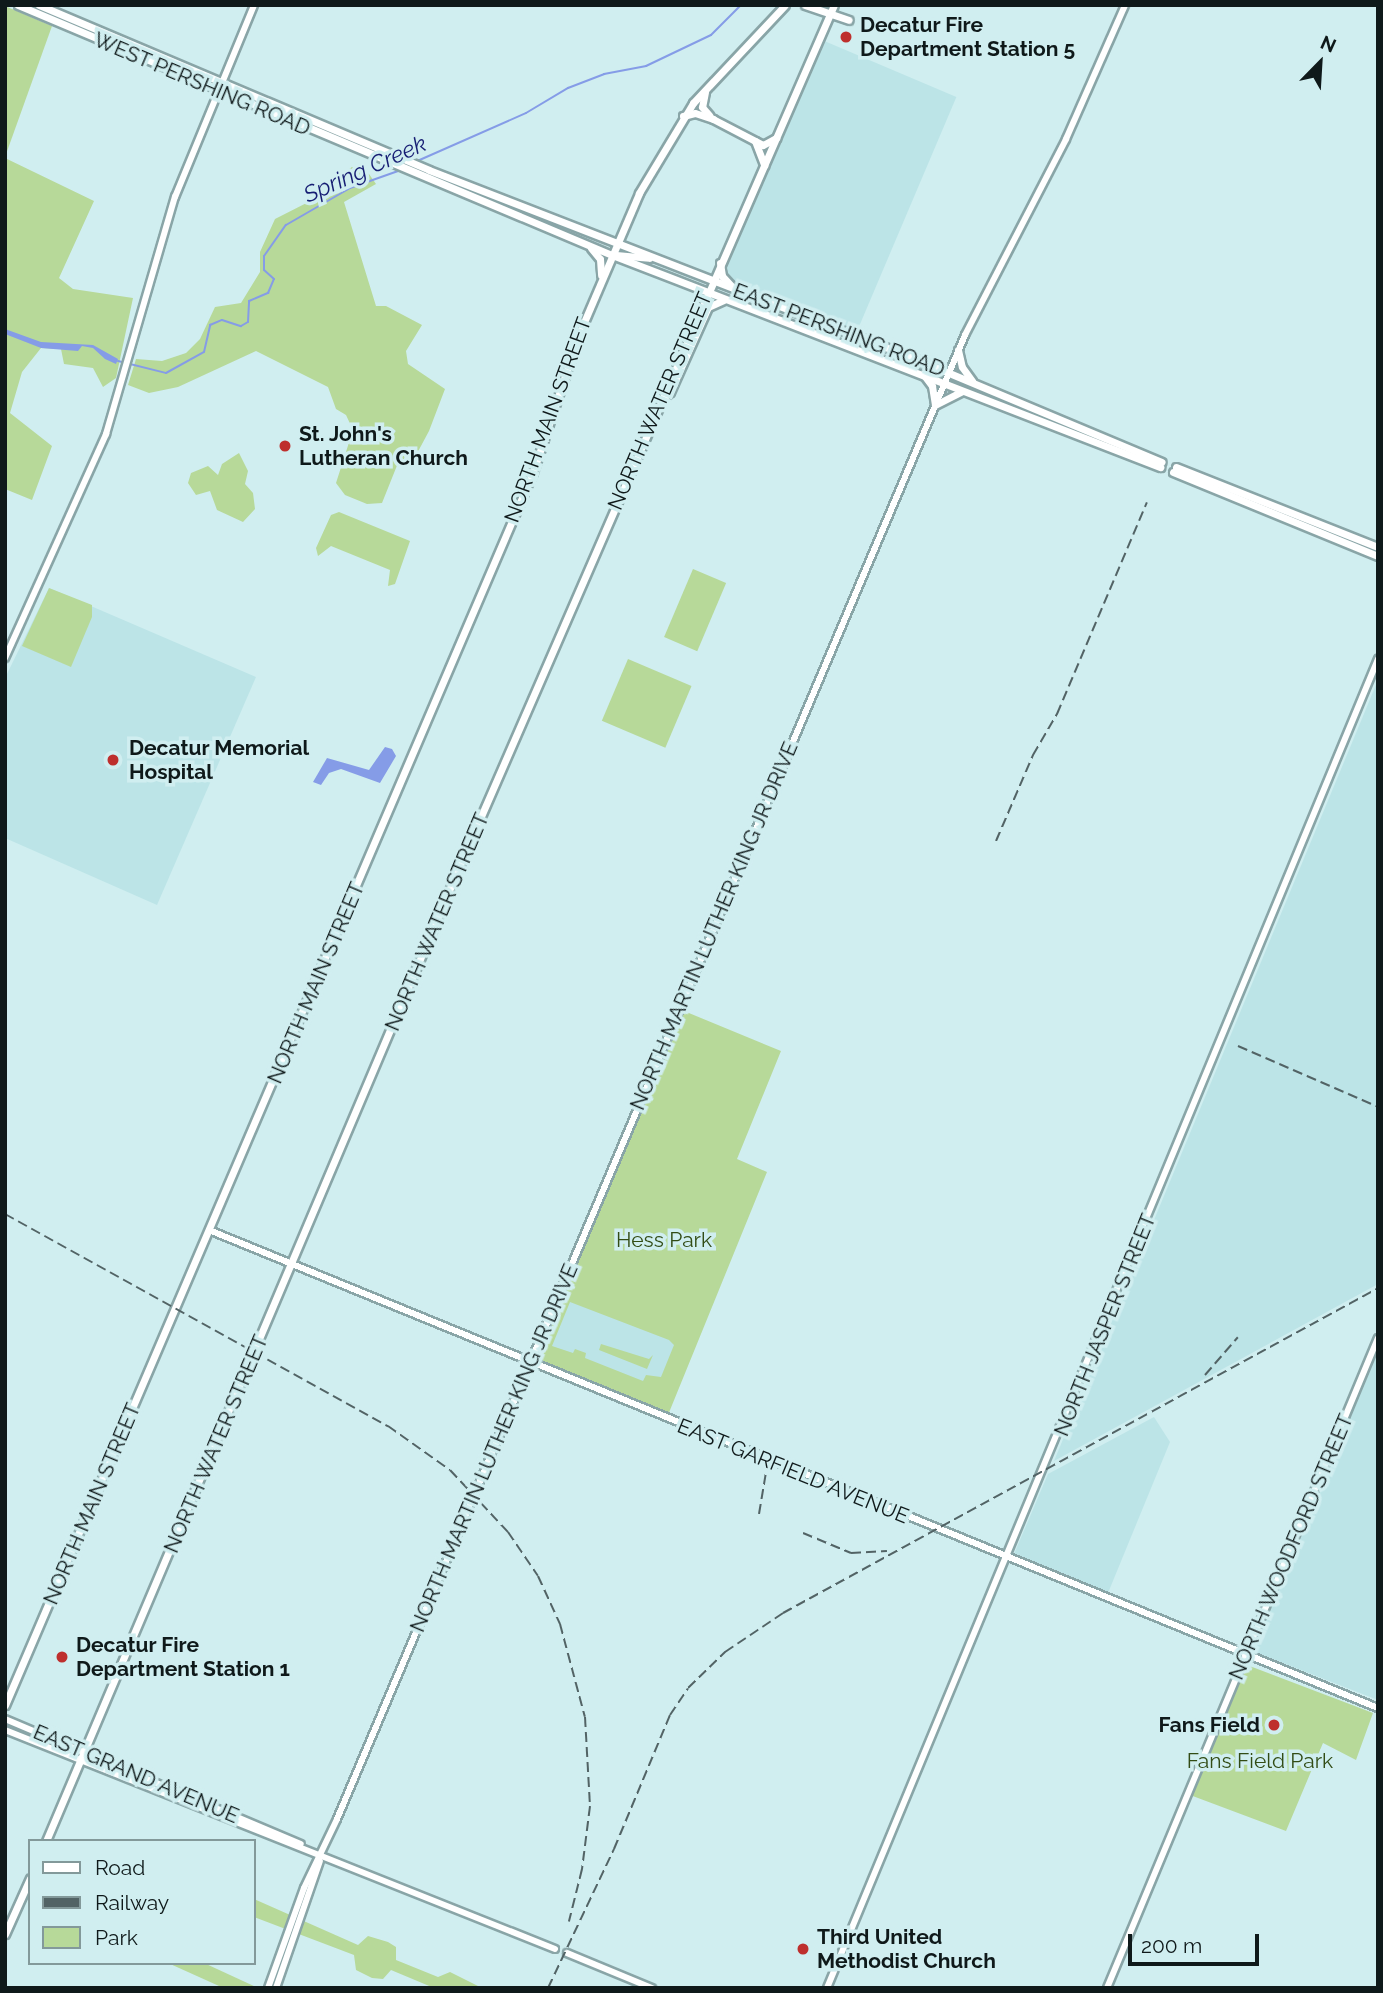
<!DOCTYPE html>
<html>
<head>
<meta charset="utf-8">
<style>
  body { margin:0 }
  #map { position:relative; width:1383px; height:1993px; overflow:hidden; background:#d0eef0; font-family:Raleway,sans-serif }
  div>[style] { position:absolute }
  [style*='--x'] { left:calc(var(--x)*1px); top:calc(var(--y)*1px); width:calc(var(--w)*1px); rotate:calc(var(--a)*1deg) }
  .built>* { inset:0; background:#bce4e7; transform-origin:0 0 }
  .green>* { inset:0; background:#b7d999; transform-origin:0 0 }
  .water>* { inset:0; background:#859ce7 }
  .stream>* { height:2px; margin:-1px; padding:0 1px; transform-origin:1px; border-radius:1px; background:#859ce7 }
  .roads { filter:drop-shadow(2px 0 #89a5a7) drop-shadow(-2px 0 #89a5a7) drop-shadow(0 2px #89a5a7) drop-shadow(0 -2px #89a5a7) }
  .secondary>* { height:6px; margin:-3px; padding:0 3px; transform-origin:3px; border-radius:3px; background:#fff }
  .primary>* { height:7px; margin:-3.5px; padding:0 3.5px; transform-origin:3.5px; border-radius:3.5px; background:#fff }
  .rail>* { height:2px; margin-top:-1px; transform-origin:0; background:repeating-linear-gradient(90deg,#526365 0 10px,transparent 0 15px) }
  .dots>* { width:19px; height:19px; translate:-50% -50%; box-sizing:border-box; border:4px solid #d0eef0; border-radius:50% }
  span { translate:-50% -50%; white-space:nowrap; text-align:center; line-height:1.15; -webkit-text-stroke:7px #d0eef0; paint-order:stroke }
  .poi-label { font-size:21px; color:#0f191a; font-weight:700 }
  .left { translate:0 -50%; text-align:left }
  .right { translate:-100% -50%; text-align:right }
  .street-label { font-size:21px; color:#0f191a }
  .park-label { font-size:21px; color:#324c15 }
  .water-label { font-size:23px; color:#161d73; font-style:italic }
  .frame { position:absolute; inset:0; border:7px solid #0f191a; pointer-events:none }
  .legend { position:absolute; left:28px; top:1839px; width:228px; height:126px; box-sizing:border-box; background:#d0eef0; border:2px solid #83999a; margin:0; padding:9px 12px; list-style:none; font-size:21px; color:#0f191a }
  .legend li { display:flex; align-items:center; gap:14px; height:35px }
  .legend b { width:35px; border:2px solid #83999a }
  .north { position:absolute; left:1285px; top:28px; width:70px; height:70px; -webkit-text-stroke:5px #d0eef0; paint-order:stroke; rotate:24deg; font-size:19px; font-weight:700; line-height:28px; text-align:center; color:#0f191a }
  .north::after { content:''; display:block; margin:auto; width:24px; height:32px; background:#0f191a; clip-path:polygon(50% 0,100% 100%,50% 72%,0 100%) }
  .scale { position:absolute; left:1128px; top:1934px; width:131px; height:32px; box-sizing:border-box; border:4px solid #0f191a; border-top:0; padding-left:9px; font-size:21px; line-height:24px; white-space:nowrap; color:#0f191a; -webkit-text-stroke:5px #d0eef0; paint-order:stroke }
</style>
</head>
<body>
<div id="map">
  <div class="built">
    <div style="left:822px;top:40px;width:146px;height:263px;rotate:23deg"></div>
    <div style="clip-path:polygon(49px 588px,256px 677px,157px 905px,5px 838px,5px 678px)"></div>
    <div style="clip-path:polygon(1378px 680px,1378px 1284px,1054px 1461px)"></div>
    <div style="left:564px;top:1295px;width:141px;height:71px;rotate:23deg"></div>
    <div style="clip-path:polygon(1378px 1351px,1378px 1700px,1252px 1651px)"></div>
    <div style="clip-path:polygon(1154px 1417px,1170px 1442px,1108px 1593px,1014px 1554px,1048px 1474px)"></div>
  </div>
  <div class="green">
    <div style="clip-path:polygon(5px 6px,52px 26px,5px 157px)"></div>
    <div style="clip-path:polygon(5px 158px,94px 201px,59px 278px,73px 289px,133px 298px,116px 378px,103px 387px,93px 368px,64px 364px,61px 349px,41px 348px,22px 372px,10px 413px,52px 446px,32px 500px,5px 489px)"></div>
    <div style="clip-path:polygon(352px 167px,369px 174px,376px 184px,344px 202px,376px 306px,386px 306px,422px 325px,406px 351px,408px 364px,445px 389px,429px 431px,414px 459px,398px 463px,382px 503px,367px 504px,345px 495px,336px 483px,353px 430px,346px 415px,336px 409px,328px 387px,256px 351px,178px 387px,149px 393px,128px 385px,136px 359px,162px 361px,186px 353px,200px 339px,215px 307px,241px 303px,260px 272px,260px 252px,275px 219px,336px 188px,337px 177px)"></div>
    <div style="clip-path:polygon(239px 453px,248px 471px,245px 484px,253px 493px,255px 509px,243px 522px,217px 510px,210px 491px,196px 495px,188px 483px,191px 473px,208px 466px,218px 475px,222px 464px)"></div>
    <div style="clip-path:polygon(339px 512px,410px 541px,395px 584px,388px 586px,390px 570px,331px 546px,318px 556px,316px 548px,331px 515px)"></div>
    <div style="left:693px;top:569px;width:36px;height:74px;rotate:23deg"></div>
    <div style="clip-path:polygon(49px 588px,92px 605px,92px 617px,71px 667px,22px 646px)"></div>
    <div style="left:628px;top:659px;width:69px;height:67px;rotate:23deg"></div>
    <div style="clip-path:polygon(evenodd,684px 1011px,781px 1051px,737px 1159px,767px 1172px,668px 1415px,536px 1360px,684px 1011px,570px 1302px,669px 1340px,674px 1345px,661px 1377px,646px 1375px,643px 1381px,585px 1358px,586px 1353px,575px 1349px,573px 1353px,552px 1346px,570px 1302px)"></div>
    <div style="clip-path:polygon(601px 1344px,649px 1359px,653px 1355px,647px 1369px,599px 1350px)"></div>
    <div style="clip-path:polygon(1247px 1665px,1373px 1713px,1356px 1760px,1323px 1743px,1286px 1831px,1190px 1795px)"></div>
    <div style="clip-path:polygon(254px 1899px,358px 1945px,368px 1936px,388px 1942px,396px 1947px,396px 1960px,438px 1977px,450px 1972px,482px 1988px,434px 1988px,391px 1970px,383px 1979px,372px 1978px,356px 1970px,354px 1955px,254px 1917px)"></div>
    <div style="clip-path:polygon(168px 1963px,204px 1963px,258px 1988px,219px 1986px)"></div>
  </div>
  <div class="water">
    <div style="clip-path:polygon(5px 329px,41px 342px,93px 345px,118px 359px,116px 364px,105px 359px,93px 348px,82px 346px,78px 351px,41px 348px,5px 334px)"></div>
    <div style="clip-path:polygon(385px 747px,392px 749px,396px 756px,380px 783px,341px 769px,329px 773px,321px 785px,313px 782px,327px 758px,369px 770px)"></div>
  </div>
  <div class="stream">
    <div style="--x:415;--y:162;--w:121;--a:-23.8"></div>
    <div style="--x:526;--y:113;--w:49;--a:-30.8"></div>
    <div style="--x:568;--y:88;--w:39;--a:-21"></div>
    <div style="--x:604;--y:74;--w:43;--a:-10.8"></div>
    <div style="--x:646;--y:66;--w:72;--a:-25.5"></div>
    <div style="--x:711;--y:35;--w:42;--a:-45"></div>
    <div style="--x:118;--y:361;--w:49;--a:14"></div>
    <div style="--x:166;--y:373;--w:43;--a:-28.9"></div>
    <div style="--x:204;--y:352;--w:28;--a:-77"></div>
    <div style="--x:210;--y:325;--w:13;--a:-23"></div>
    <div style="--x:222;--y:320;--w:20;--a:18"></div>
    <div style="--x:241;--y:326;--w:8;--a:-30"></div>
    <div style="--x:248;--y:322;--w:21;--a:-87"></div>
    <div style="--x:249;--y:301;--w:21;--a:-23"></div>
    <div style="--x:268;--y:293;--w:15;--a:-67"></div>
    <div style="--x:274;--y:279;--w:13;--a:-138"></div>
    <div style="--x:264;--y:270;--w:14;--a:-90"></div>
    <div style="--x:264;--y:256;--w:38;--a:-55"></div>
    <div style="--x:286;--y:225;--w:74;--a:-30"></div>
    <div style="--x:350;--y:188;--w:54;--a:-19.4"></div>
  </div>
  <div class="roads">
    <div class="secondary">
      <div style="--x:5;--y:658;--w:246;--a:-65.7"></div>
      <div style="--x:106;--y:434;--w:247;--a:-73.8"></div>
      <div style="--x:175;--y:197;--w:208;--a:-67.6"></div>
      <div style="--x:209;--y:1230;--w:1263;--a:22.24"></div>
      <div style="--x:5;--y:1719;--w:321;--a:22.9"></div>
      <div style="--x:5;--y:1730;--w:592;--a:21.71"></div>
      <div style="--x:567;--y:1953;--w:92;--a:22.4"></div>
      <div style="--x:268;--y:1988;--w:106;--a:-70.2"></div>
      <div style="--x:304;--y:1888;--w:76;--a:-64.4"></div>
      <div style="--x:337;--y:1819;--w:1611;--a:-67.06"></div>
      <div style="--x:965;--y:335;--w:220;--a:-62.7"></div>
      <div style="--x:1066;--y:139;--w:146;--a:-66.2"></div>
      <div style="--x:276;--y:1988;--w:134;--a:-70.9"></div>
      <div style="--x:827;--y:1988;--w:1439;--a:-67.48"></div>
      <div style="--x:1107;--y:1988;--w:704;--a:-67.37"></div>
    </div>
    <div class="primary">
      <div style="--x:18;--y:5;--w:644;--a:22.83"></div>
      <div style="--x:612;--y:255;--w:588;--a:21.15"></div>
      <div style="--x:39;--y:5;--w:423;--a:22.9"></div>
      <div style="--x:429;--y:170;--w:512;--a:21.2"></div>
      <div style="--x:906;--y:355;--w:277;--a:22.7"></div>
      <div style="--x:805;--y:5;--w:46;--a:18.8"></div>
      <div style="--x:705;--y:92;--w:15;--a:101"></div>
      <div style="--x:702;--y:107;--w:11;--a:49"></div>
      <div style="--x:683;--y:116;--w:12;--a:-14"></div>
      <div style="--x:695;--y:113;--w:19;--a:18"></div>
      <div style="--x:713;--y:119;--w:56;--a:27.5"></div>
      <div style="--x:763;--y:145;--w:15;--a:-28"></div>
      <div style="--x:755;--y:141;--w:26;--a:69"></div>
      <div style="--x:591;--y:248;--w:14;--a:51"></div>
      <div style="--x:600;--y:259;--w:16;--a:86"></div>
      <div style="--x:616;--y:255;--w:33;--a:5"></div>
      <div style="--x:720;--y:263;--w:13;--a:81"></div>
      <div style="--x:722;--y:276;--w:16;--a:47"></div>
      <div style="--x:958;--y:350;--w:17;--a:77"></div>
      <div style="--x:962;--y:367;--w:17;--a:54"></div>
      <div style="--x:923;--y:374;--w:15;--a:53"></div>
      <div style="--x:932;--y:386;--w:19;--a:81"></div>
      <div style="--x:663;--y:398;--w:9;--a:-41"></div>
      <div style="--x:670;--y:392;--w:93;--a:-65.9"></div>
      <div style="--x:708;--y:307;--w:17;--a:-24"></div>
      <div style="--x:935;--y:405;--w:30;--a:-27"></div>
      <div style="--x:1176;--y:467;--w:217;--a:21.6"></div>
      <div style="--x:1173;--y:472;--w:222;--a:22.3"></div>
      <div style="--x:5;--y:1705;--w:1341;--a:-66.82"></div>
      <div style="--x:533;--y:472;--w:145;--a:-71.6"></div>
      <div style="--x:579;--y:334;--w:153;--a:-66.9"></div>
      <div style="--x:639;--y:193;--w:105;--a:-59"></div>
      <div style="--x:693;--y:103;--w:134;--a:-46.8"></div>
      <div style="--x:46;--y:1841;--w:1066;--a:-67.02"></div>
      <div style="--x:462;--y:860;--w:932;--a:-66.49"></div>
      <div style="--x:5;--y:1934;--w:61;--a:-65.9"></div>
    </div>
  </div>
  <div class="rail">
    <div style="--x:996;--y:841;--w:94;--a:-66.7"></div>
    <div style="--x:1033;--y:755;--w:48;--a:-59.7"></div>
    <div style="--x:1057;--y:714;--w:230;--a:-67"></div>
    <div style="--x:1238;--y:1046;--w:153;--a:23.5"></div>
    <div style="--x:5;--y:1214;--w:438;--a:29"></div>
    <div style="--x:388;--y:1426;--w:76;--a:35.4"></div>
    <div style="--x:450;--y:1470;--w:85;--a:46.9"></div>
    <div style="--x:508;--y:1532;--w:53;--a:55.7"></div>
    <div style="--x:538;--y:1576;--w:53;--a:65.4"></div>
    <div style="--x:560;--y:1624;--w:96;--a:75"></div>
    <div style="--x:585;--y:1717;--w:89;--a:86.8"></div>
    <div style="--x:590;--y:1806;--w:64;--a:97.2"></div>
    <div style="--x:582;--y:1869;--w:54;--a:104"></div>
    <div style="--x:1205;--y:1375;--w:50;--a:-49"></div>
    <div style="--x:759;--y:1514;--w:49;--a:-80.5"></div>
    <div style="--x:803;--y:1533;--w:52;--a:22.6"></div>
    <div style="--x:851;--y:1553;--w:36;--a:-3"></div>
    <div style="--x:548;--y:1988;--w:154;--a:-64.6"></div>
    <div style="--x:614;--y:1849;--w:145;--a:-67.3"></div>
    <div style="--x:670;--y:1715;--w:32;--a:-56"></div>
    <div style="--x:688;--y:1688;--w:52;--a:-44.2"></div>
    <div style="--x:725;--y:1652;--w:70;--a:-33.9"></div>
    <div style="--x:783;--y:1613;--w:678;--a:-28.64"></div>
  </div>
  <div class="dots">
    <div style="left:846px;top:37px;background:#be2f2d"></div>
    <div style="left:285px;top:446px;background:#be2f2d"></div>
    <div style="left:113px;top:760px;background:#be2f2d"></div>
    <div style="left:62px;top:1657px;background:#be2f2d"></div>
    <div style="left:1274px;top:1725px;background:#be2f2d"></div>
    <div style="left:803px;top:1949px;background:#be2f2d"></div>
  </div>
  <div class="poi-label">
    <span class="left" style="left:860px;top:37px">Decatur Fire<br>Department Station 5</span>
    <span class="left" style="left:299px;top:446px">St. John's<br>Lutheran Church</span>
    <span class="left" style="left:129px;top:760px">Decatur Memorial<br>Hospital</span>
    <span class="left" style="left:76px;top:1657px">Decatur Fire<br>Department Station 1</span>
    <span class="right" style="left:1260px;top:1725px">Fans Field</span>
    <span class="left" style="left:817px;top:1949px">Third United<br>Methodist Church</span>
  </div>
  <div class="street-label">
    <span style="left:202px;top:84px;rotate:23deg">WEST PERSHING ROAD</span>
    <span style="left:839px;top:330px;rotate:21deg">EAST PERSHING ROAD</span>
    <span style="left:660px;top:401px;rotate:-67deg">NORTH WATER STREET</span>
    <span style="left:548px;top:420px;rotate:-70deg">NORTH MAIN STREET</span>
    <span style="left:437px;top:922px;rotate:-67deg">NORTH WATER STREET</span>
    <span style="left:714px;top:926px;rotate:-67deg">NORTH MARTIN LUTHER KING JR DRIVE</span>
    <span style="left:316px;top:983px;rotate:-67deg">NORTH MAIN STREET</span>
    <span style="left:1105px;top:1325px;rotate:-68deg">NORTH JASPER STREET</span>
    <span style="left:216px;top:1444px;rotate:-67deg">NORTH WATER STREET</span>
    <span style="left:494px;top:1448px;rotate:-67deg">NORTH MARTIN LUTHER KING JR DRIVE</span>
    <span style="left:793px;top:1471px;rotate:22deg">EAST GARFIELD AVENUE</span>
    <span style="left:92px;top:1504px;rotate:-67deg">NORTH MAIN STREET</span>
    <span style="left:1291px;top:1547px;rotate:-67deg">NORTH WOODFORD STREET</span>
    <span style="left:136px;top:1774px;rotate:23deg">EAST GRAND AVENUE</span>
  </div>
  <div class="park-label">
    <span style="left:664px;top:1240px">Hess Park</span>
    <span style="left:1260px;top:1761px">Fans Field Park</span>
  </div>
  <div class="water-label">
    <span style="left:365px;top:169px;rotate:-24deg">Spring Creek</span>
  </div>
  <div class="frame"></div>
  <ul class="legend">
  <li><b style="height:9px;background:#fff"></b>Road</li>
  <li><b style="height:9px;background:#526365"></b>Railway</li>
  <li><b style="height:19px;background:#b7d999"></b>Park</li>
  </ul>
  <div class="north">N</div>
  <div class="scale">200 m</div>
</div>
</body>
</html>
